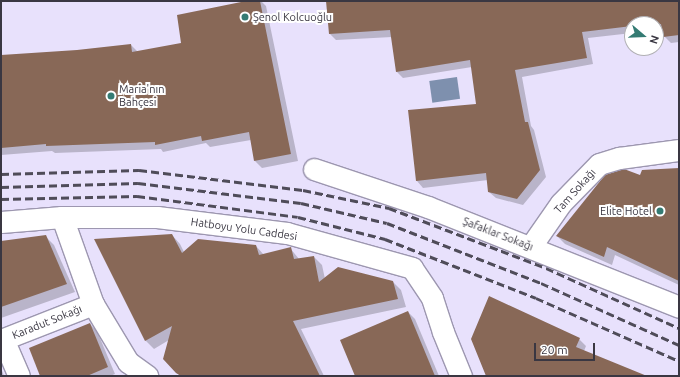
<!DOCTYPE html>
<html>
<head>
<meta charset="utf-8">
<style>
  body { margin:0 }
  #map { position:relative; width:680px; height:377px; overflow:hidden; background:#e8e1fc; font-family:Ubuntu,sans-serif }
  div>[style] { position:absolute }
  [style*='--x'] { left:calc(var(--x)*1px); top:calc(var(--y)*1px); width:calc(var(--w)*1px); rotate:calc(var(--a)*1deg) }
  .water>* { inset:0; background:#7e90ae; transform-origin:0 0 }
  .shadow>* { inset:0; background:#0003 }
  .building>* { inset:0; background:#886857 }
  .roads { filter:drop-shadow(1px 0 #9d97b0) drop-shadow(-1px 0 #9d97b0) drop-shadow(0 1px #9d97b0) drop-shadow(0 -1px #9d97b0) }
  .minor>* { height:21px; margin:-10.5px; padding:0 10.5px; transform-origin:10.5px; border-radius:10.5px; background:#fff }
  .rail>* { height:3px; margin-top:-1.5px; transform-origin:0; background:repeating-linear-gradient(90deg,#4f4c59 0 8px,transparent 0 12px) }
  .dots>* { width:11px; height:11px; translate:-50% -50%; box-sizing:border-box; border:2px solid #fff; border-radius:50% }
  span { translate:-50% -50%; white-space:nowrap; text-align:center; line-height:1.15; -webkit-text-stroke:4px #fff; paint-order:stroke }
  .poi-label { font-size:11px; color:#3a3742 }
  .left { translate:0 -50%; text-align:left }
  .right { translate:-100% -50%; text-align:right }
  .street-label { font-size:11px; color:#3a3742 }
  .frame { position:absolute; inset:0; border:2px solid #3a3742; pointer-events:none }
  .north { position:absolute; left:624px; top:16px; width:40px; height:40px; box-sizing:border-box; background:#fff; border:1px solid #b0afb3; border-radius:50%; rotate:109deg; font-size:11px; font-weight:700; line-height:16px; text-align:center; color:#3a3742 }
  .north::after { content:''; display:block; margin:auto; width:14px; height:18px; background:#347b73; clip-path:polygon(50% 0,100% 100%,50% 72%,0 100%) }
  .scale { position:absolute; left:534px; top:343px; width:61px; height:18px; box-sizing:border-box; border:2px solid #3a3742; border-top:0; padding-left:5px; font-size:12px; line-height:14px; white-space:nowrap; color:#3a3742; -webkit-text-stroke:3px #fff; paint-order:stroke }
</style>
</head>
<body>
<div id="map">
  <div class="water">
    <div style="left:457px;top:77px;width:22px;height:28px;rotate:82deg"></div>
  </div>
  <div class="shadow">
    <div style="clip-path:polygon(250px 1px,261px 1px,266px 6px,298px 161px,262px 168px,255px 161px,251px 140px,210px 147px,206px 143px,163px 152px,161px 149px,55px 153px,52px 151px,1px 155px,1px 56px,77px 51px,131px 45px,138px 52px,182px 44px)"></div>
    <div style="clip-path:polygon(327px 1px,679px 1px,679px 42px,671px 43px,664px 36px,663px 29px,656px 30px,656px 24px,632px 24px,632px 33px,588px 38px,593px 64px,522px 77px,531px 126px,534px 130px,546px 177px,523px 205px,496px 198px,489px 192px,488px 180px,423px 188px,417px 181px,409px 111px,477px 105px,472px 67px,403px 78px,397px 72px,392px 37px,336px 40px,330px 34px)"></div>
    <div style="clip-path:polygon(679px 169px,679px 285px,615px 255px,612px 265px,565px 244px,557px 236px,641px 176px)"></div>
    <div style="clip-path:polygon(172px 235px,180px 244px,184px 252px,256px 246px,264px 255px,290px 248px,299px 259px,314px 257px,322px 265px,325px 279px,393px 282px,401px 290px,406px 307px,301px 329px,324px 376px,180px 376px,164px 358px,169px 340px,154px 349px,146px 341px,96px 240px)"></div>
    <div style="clip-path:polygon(45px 236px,54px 245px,75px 292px,1px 318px,1px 242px)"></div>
    <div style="clip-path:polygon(408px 312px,415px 319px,439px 376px,356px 376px)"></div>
    <div style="clip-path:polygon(90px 324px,97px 331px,115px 374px,110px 376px,42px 376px)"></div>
    <div style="clip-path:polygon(579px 339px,586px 346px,584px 351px,639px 376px,487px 376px)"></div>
    <div style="clip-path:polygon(1px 368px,4px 376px,1px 376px)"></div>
  </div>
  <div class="building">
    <div style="clip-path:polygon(246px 1px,260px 1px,291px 154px,254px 161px,249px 132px,202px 141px,201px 136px,155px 145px,155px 142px,46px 146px,46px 144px,1px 148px,1px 55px,77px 50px,131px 44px,132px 52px,181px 43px,177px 15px)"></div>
    <div style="clip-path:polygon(326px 1px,679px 1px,679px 35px,663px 37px,661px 24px,632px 24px,632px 26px,582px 32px,587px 58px,515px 70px,525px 122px,528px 122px,540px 170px,517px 199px,488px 192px,486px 173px,416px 181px,408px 110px,476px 104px,470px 60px,396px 72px,390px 30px,329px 34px)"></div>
    <div style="clip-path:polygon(679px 168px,679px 281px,607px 247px,604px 257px,556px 236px,605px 175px,624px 169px,640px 175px,642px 170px)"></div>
    <div style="clip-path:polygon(172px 234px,182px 253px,198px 239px,256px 245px,259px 255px,291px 247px,294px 259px,314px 256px,319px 282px,338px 267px,393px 281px,398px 299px,293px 321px,320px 376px,181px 376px,176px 373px,163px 359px,172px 326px,145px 341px,94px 239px)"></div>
    <div style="clip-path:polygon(46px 235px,67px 284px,1px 307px,1px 241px)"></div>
    <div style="clip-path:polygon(489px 296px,580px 338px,576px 347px,647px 376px,486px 376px,471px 339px)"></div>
    <div style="clip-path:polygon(408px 311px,435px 376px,355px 376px,340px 340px)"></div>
    <div style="clip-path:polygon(90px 323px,108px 367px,87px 376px,40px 376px,29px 348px)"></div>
  </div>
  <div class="roads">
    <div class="minor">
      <div style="--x:314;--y:169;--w:120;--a:18.4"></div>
      <div style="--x:428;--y:207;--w:270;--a:21.7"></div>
      <div style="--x:62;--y:217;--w:92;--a:70.4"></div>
      <div style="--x:93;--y:304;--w:68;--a:58.9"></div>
      <div style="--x:128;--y:362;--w:24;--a:36"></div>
      <div style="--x:1;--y:222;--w:61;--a:-4.7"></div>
      <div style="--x:62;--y:217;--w:95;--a:0"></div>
      <div style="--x:157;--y:217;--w:131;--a:7"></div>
      <div style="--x:287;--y:233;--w:130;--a:15.6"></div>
      <div style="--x:412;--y:268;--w:36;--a:56"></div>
      <div style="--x:432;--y:298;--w:36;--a:72"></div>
      <div style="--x:443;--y:332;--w:48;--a:67.8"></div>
      <div style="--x:531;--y:246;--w:52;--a:-55.1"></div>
      <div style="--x:561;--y:203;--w:54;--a:-45.7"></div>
      <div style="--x:599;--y:164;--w:21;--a:-17"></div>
      <div style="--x:619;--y:158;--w:61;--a:-7.6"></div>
      <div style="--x:3;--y:339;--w:40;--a:66.6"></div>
      <div style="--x:1;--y:340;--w:99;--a:-21.4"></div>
    </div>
  </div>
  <div class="rail">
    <div style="--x:1;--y:174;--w:138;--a:-1.7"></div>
    <div style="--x:139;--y:170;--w:165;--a:7"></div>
    <div style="--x:303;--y:190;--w:88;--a:11.8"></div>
    <div style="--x:389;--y:208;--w:168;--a:20.9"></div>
    <div style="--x:546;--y:268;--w:146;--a:24.3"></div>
    <div style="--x:1;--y:187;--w:137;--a:-1.7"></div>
    <div style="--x:138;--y:183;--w:164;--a:7"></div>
    <div style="--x:301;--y:203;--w:88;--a:13.1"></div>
    <div style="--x:387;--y:223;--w:165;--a:21.3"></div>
    <div style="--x:541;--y:283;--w:151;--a:24.2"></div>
    <div style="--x:1;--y:199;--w:136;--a:-1.3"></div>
    <div style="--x:137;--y:196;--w:162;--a:7.4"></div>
    <div style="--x:298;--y:217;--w:90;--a:14.2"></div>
    <div style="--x:385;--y:239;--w:162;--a:21.3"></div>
    <div style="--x:536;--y:298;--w:156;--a:23.8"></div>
  </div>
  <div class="dots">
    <div style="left:245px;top:17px;background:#347b73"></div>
    <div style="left:111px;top:96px;background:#347b73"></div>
    <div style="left:660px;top:211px;background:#347b73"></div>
  </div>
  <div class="poi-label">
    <span class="left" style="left:253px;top:17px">Şenol Kolcuoğlu</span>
    <span class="left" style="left:119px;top:96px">Maria'nın<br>Bahçesi</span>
    <span class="right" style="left:652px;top:211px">Elite Hotel</span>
  </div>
  <div class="street-label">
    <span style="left:575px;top:191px;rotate:-48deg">Tam Sokağı</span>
    <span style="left:244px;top:229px;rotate:8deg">Hatboyu Yolu Caddesi</span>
    <span style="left:498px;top:234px;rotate:21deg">Şafaklar Sokağı</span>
    <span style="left:47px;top:322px;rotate:-22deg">Karadut Sokağı</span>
  </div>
  <div class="frame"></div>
  <div class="north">N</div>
  <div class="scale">20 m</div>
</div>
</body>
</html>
